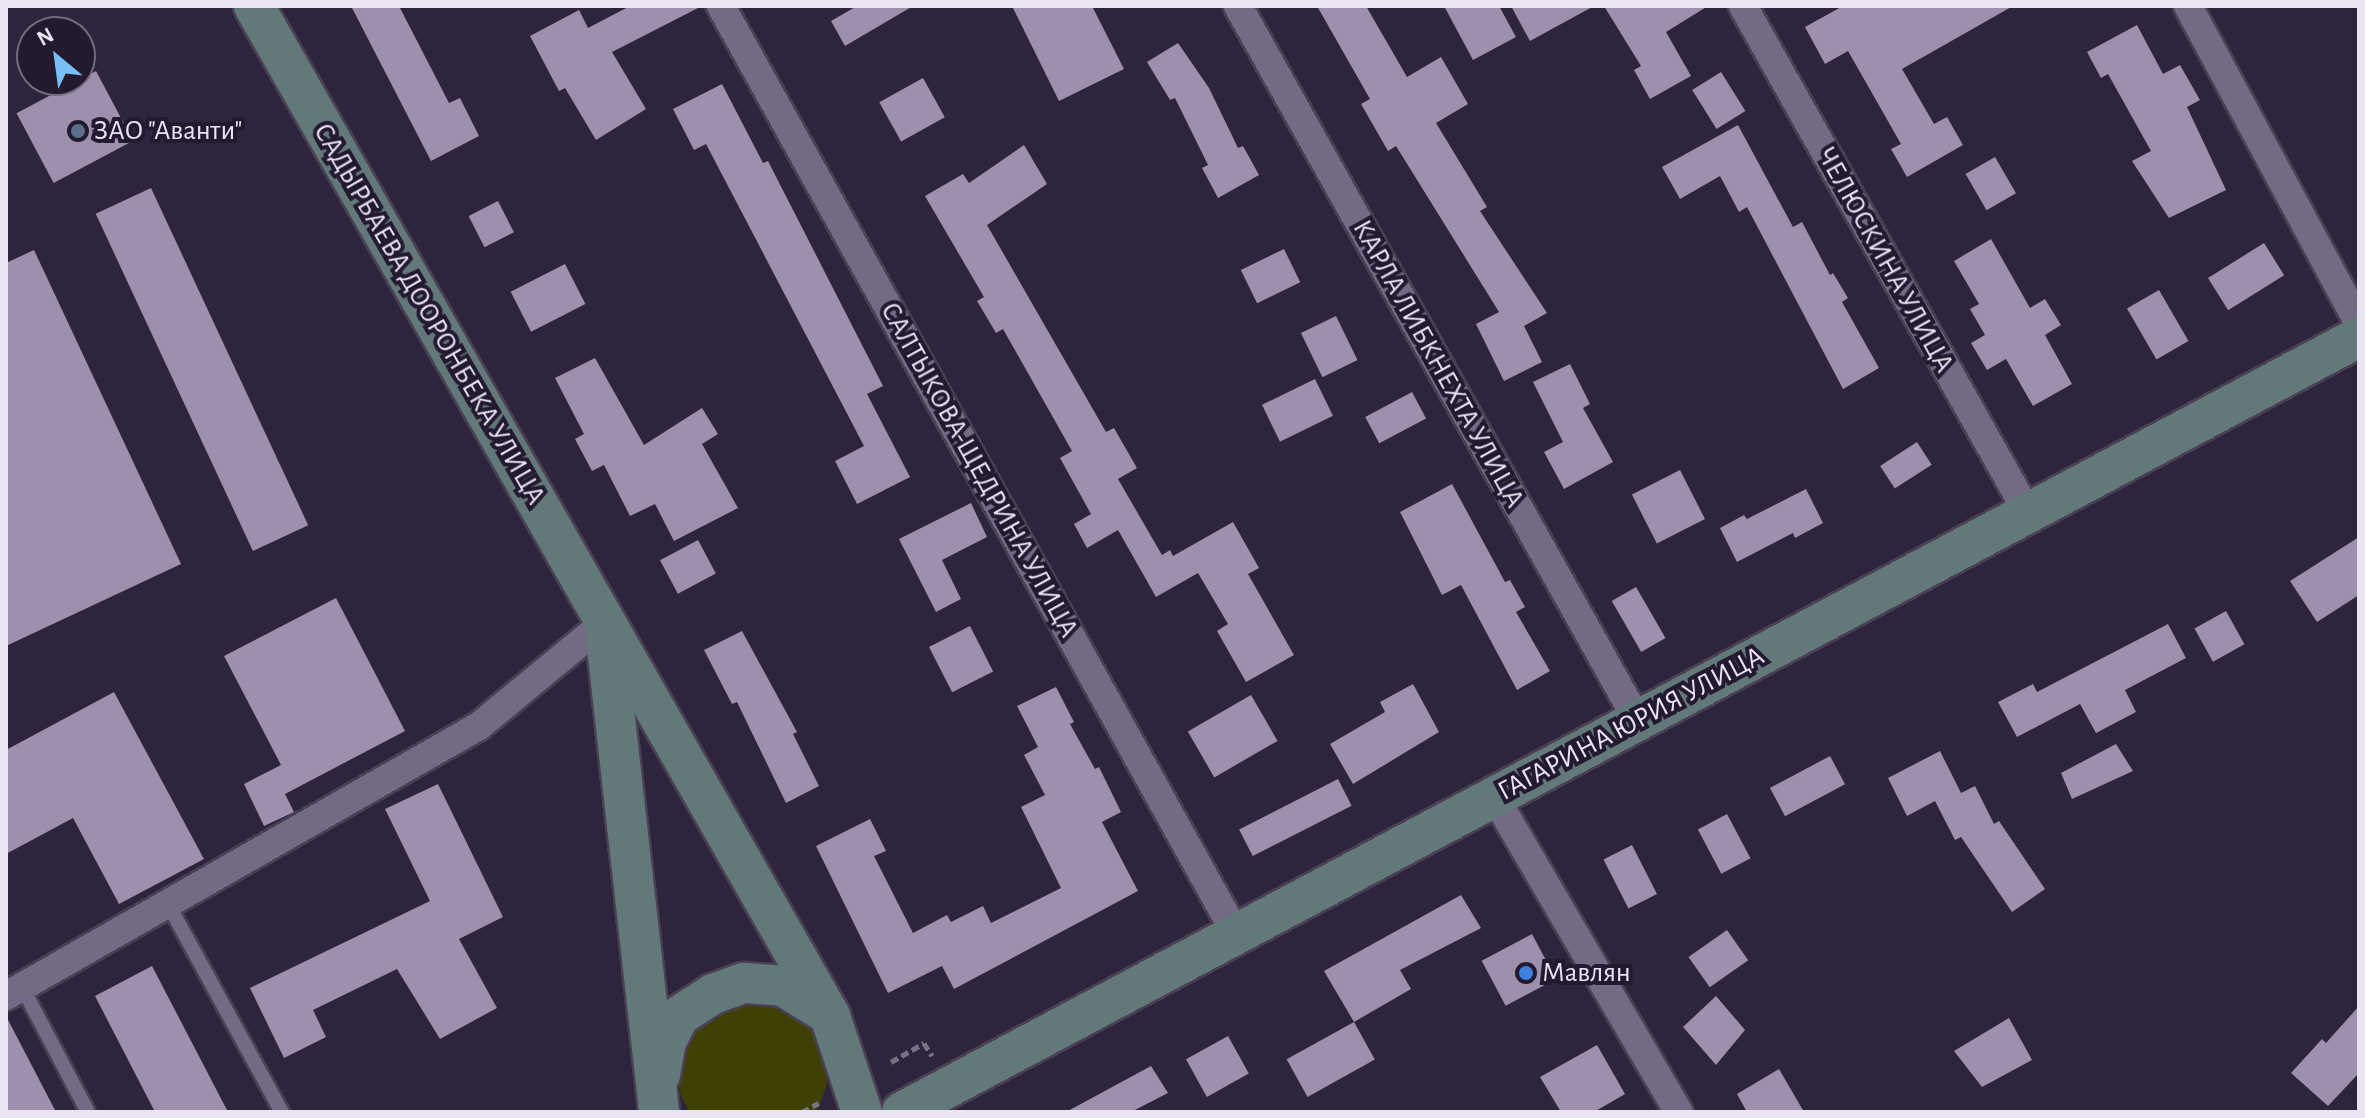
<!DOCTYPE html>
<html>
<head>
<meta charset="utf-8">
<style>
  body { margin:0 }
  #map { position:relative; width:2365px; height:1118px; overflow:hidden; background:#2e243b; font-family:"Alegreya Sans",sans-serif }
  div>[style] { position:absolute }
  [style*='--x'] { left:calc(var(--x)*1px); top:calc(var(--y)*1px); width:calc(var(--w)*1px); rotate:calc(var(--a)*1deg) }
  .green>* { inset:0; background:#3f4005 }
  .building>* { inset:0; background:#9c90ac; transform-origin:0 0 }
  .path>* { height:5px; margin-top:-2.5px; transform-origin:0; background:repeating-linear-gradient(90deg,#797185 0 8px,transparent 0 12px) }
  .roads { filter:drop-shadow(2px 0 #494053) drop-shadow(-2px 0 #494053) drop-shadow(0 2px #494053) drop-shadow(0 -2px #494053) }
  .lane>* { height:14px; margin:-7px; padding:0 7px; transform-origin:7px; border-radius:7px; background:#756a84 }
  .street>* { height:28px; margin:-14px; padding:0 14px; transform-origin:14px; border-radius:14px; background:#756a84 }
  .secondary>* { height:40px; margin:-20px; padding:0 20px; transform-origin:20px; border-radius:20px; background:#62787a }
  .dots>* { width:22px; height:22px; translate:-50% -50%; box-sizing:border-box; border:4px solid #241a30; border-radius:50% }
  span { translate:-50% -50%; white-space:nowrap; text-align:center; line-height:1.15; -webkit-text-stroke:8px #241a30; paint-order:stroke }
  .poi-label { font-size:28px; color:#e9e3f2 }
  .left { translate:0 -50%; text-align:left }
  .street-label { font-size:28px; color:#e9e3f2 }
  .frame { position:absolute; inset:0; border:8px solid #e9e3f2; pointer-events:none }
  .north { position:absolute; left:16px; top:16px; width:80px; height:80px; box-sizing:border-box; background:#241a30; border:2px solid #736a7e; border-radius:50%; rotate:331deg; font-size:22px; font-weight:700; line-height:32px; text-align:center; color:#e9e3f2 }
  .north::after { content:''; display:block; margin:auto; width:28px; height:36px; background:#76c0f7; clip-path:polygon(50% 0,100% 100%,50% 72%,0 100%) }
</style>
</head>
<body>
<div id="map">
  <div class="green">
    <div style="clip-path:polygon(758px 995px,804px 1015px,820px 1035px,828px 1059px,827px 1084px,819px 1107px,815px 1112px,690px 1112px,681px 1096px,677px 1072px,692px 1025px)"></div>
  </div>
  <div class="building">
    <div style="clip-path:polygon(351px 6px,399px 6px,449px 103px,460px 98px,479px 136px,431px 161px)"></div>
    <div style="clip-path:polygon(630px 6px,702px 6px,612px 52px,646px 109px,596px 140px,565px 88px,559px 91px,530px 36px,579px 10px,588px 28px)"></div>
    <div style="clip-path:polygon(857px 6px,913px 6px,845px 46px,831px 21px)"></div>
    <div style="clip-path:polygon(1012px 6px,1092px 6px,1124px 69px,1059px 101px)"></div>
    <div style="clip-path:polygon(1317px 6px,1366px 6px,1407px 77px,1441px 57px,1468px 104px,1436px 123px,1487px 207px,1480px 211px,1547px 313px,1524px 326px,1542px 362px,1504px 381px,1476px 324px,1499px 312px,1396px 146px,1388px 151px,1361px 104px,1370px 99px)"></div>
    <div style="clip-path:polygon(1444px 6px,1499px 6px,1516px 37px,1473px 60px)"></div>
    <div style="clip-path:polygon(1511px 6px,1594px 6px,1530px 41px)"></div>
    <div style="clip-path:polygon(1604px 6px,1708px 6px,1666px 32px,1691px 76px,1650px 99px,1634px 70px,1641px 66px)"></div>
    <div style="clip-path:polygon(1843px 6px,2013px 6px,1902px 69px,1934px 124px,1947px 117px,1963px 145px,1907px 177px,1891px 149px,1901px 144px,1848px 51px,1825px 64px,1805px 27px)"></div>
    <div style="clip-path:polygon(2137px 25px,2163px 74px,2180px 65px,2200px 100px,2187px 107px,2226px 190px,2169px 218px,2132px 161px,2151px 151px,2108px 74px,2101px 78px,2087px 52px)"></div>
    <div style="clip-path:polygon(1178px 43px,1209px 88px,1238px 148px,1243px 146px,1259px 175px,1218px 198px,1202px 168px,1208px 165px,1175px 98px,1170px 100px,1147px 62px)"></div>
    <div style="left:96px;top:71px;width:79px;height:90px;rotate:62deg"></div>
    <div style="left:1721px;top:72px;width:46px;height:34px;rotate:58deg"></div>
    <div style="left:923px;top:78px;width:45px;height:50px;rotate:61deg"></div>
    <div style="clip-path:polygon(722px 84px,763px 163px,768px 161px,883px 386px,867px 394px,910px 477px,857px 504px,835px 461px,864px 446px,706px 144px,694px 150px,673px 109px)"></div>
    <div style="clip-path:polygon(1738px 125px,1793px 227px,1802px 222px,1830px 275px,1833px 273px,1848px 298px,1842px 302px,1879px 368px,1843px 389px,1747px 207px,1739px 212px,1720px 176px,1680px 199px,1662px 167px)"></div>
    <div style="clip-path:polygon(1024px 145px,1047px 184px,987px 225px,1106px 432px,1114px 428px,1137px 468px,1118px 479px,1162px 555px,1170px 550px,1173px 556px,1233px 522px,1259px 568px,1248px 574px,1294px 655px,1246px 682px,1217px 631px,1228px 624px,1198px 573px,1156px 597px,1118px 530px,1087px 548px,1074px 524px,1091px 514px,1060px 458px,1072px 451px,1003px 329px,996px 333px,977px 301px,984px 297px,925px 196px,963px 174px,969px 183px)"></div>
    <div style="left:1995px;top:157px;width:42px;height:34px;rotate:60deg"></div>
    <div style="left:151px;top:188px;width:372px;height:61px;rotate:65deg"></div>
    <div style="left:498px;top:201px;width:35px;height:33px;rotate:63deg"></div>
    <div style="clip-path:polygon(1991px 239px,2030px 308px,2045px 299px,2061px 325px,2045px 335px,2072px 384px,2033px 406px,2006px 359px,1987px 370px,1971px 343px,1985px 335px,1970px 309px,1979px 304px,1954px 261px)"></div>
    <div style="left:2264px;top:243px;width:38px;height:66px;rotate:58deg"></div>
    <div style="left:1284px;top:249px;width:37px;height:48px;rotate:64deg"></div>
    <div style="clip-path:polygon(34px 250px,181px 564px,6px 646px,6px 263px)"></div>
    <div style="left:565px;top:264px;width:45px;height:61px;rotate:63deg"></div>
    <div style="left:2159px;top:290px;width:59px;height:37px;rotate:60deg"></div>
    <div style="left:1336px;top:316px;width:49px;height:39px;rotate:64deg"></div>
    <div style="clip-path:polygon(595px 358px,644px 445px,702px 408px,718px 434px,702px 444px,738px 508px,674px 541px,655px 504px,630px 516px,604px 465px,592px 471px,575px 439px,584px 434px,555px 378px)"></div>
    <div style="clip-path:polygon(1570px 364px,1590px 404px,1583px 408px,1613px 462px,1564px 489px,1544px 452px,1563px 442px,1533px 382px)"></div>
    <div style="left:1315px;top:379px;width:41px;height:59px;rotate:64deg"></div>
    <div style="left:1412px;top:392px;width:30px;height:53px;rotate:62deg"></div>
    <div style="left:1917px;top:442px;width:27px;height:44px;rotate:57deg"></div>
    <div style="left:1680px;top:470px;width:55px;height:54px;rotate:63deg"></div>
    <div style="clip-path:polygon(1452px 484px,1505px 582px,1510px 580px,1525px 607px,1516px 612px,1550px 671px,1517px 690px,1461px 585px,1442px 595px,1400px 512px)"></div>
    <div style="clip-path:polygon(1806px 489px,1823px 523px,1795px 538px,1793px 533px,1737px 562px,1720px 528px,1744px 515px,1747px 519px)"></div>
    <div style="clip-path:polygon(971px 503px,987px 537px,942px 560px,961px 599px,936px 612px,899px 539px)"></div>
    <div style="clip-path:polygon(2359px 537px,2359px 595px,2317px 622px,2290px 581px)"></div>
    <div style="left:698px;top:540px;width:38px;height:43px;rotate:62deg"></div>
    <div style="left:1636px;top:587px;width:59px;height:28px;rotate:60deg"></div>
    <div style="clip-path:polygon(336px 598px,405px 731px,285px 794px,294px 812px,264px 826px,244px 784px,281px 765px,224px 656px)"></div>
    <div style="left:2226px;top:611px;width:38px;height:36px;rotate:61deg"></div>
    <div style="clip-path:polygon(2168px 624px,2186px 658px,2125px 690px,2136px 712px,2096px 733px,2080px 704px,2017px 737px,1998px 702px,2033px 684px,2037px 692px)"></div>
    <div style="left:970px;top:626px;width:51px;height:46px;rotate:63deg"></div>
    <div style="clip-path:polygon(742px 631px,797px 732px,793px 734px,819px 786px,786px 803px,737px 702px,732px 704px,704px 650px)"></div>
    <div style="clip-path:polygon(1413px 684px,1439px 732px,1353px 784px,1330px 744px,1385px 712px,1380px 702px)"></div>
    <div style="clip-path:polygon(1056px 687px,1074px 722px,1070px 724px,1095px 769px,1099px 767px,1121px 812px,1102px 822px,1138px 891px,954px 989px,942px 966px,888px 993px,816px 846px,870px 819px,886px 851px,874px 856px,913px 933px,947px 915px,951px 922px,983px 906px,991px 923px,1061px 888px,1021px 807px,1045px 795px,1024px 755px,1038px 747px,1017px 706px)"></div>
    <div style="clip-path:polygon(114px 692px,204px 859px,119px 904px,73px 818px,6px 854px,6px 750px)"></div>
    <div style="left:1251px;top:695px;width:53px;height:73px;rotate:60deg"></div>
    <div style="clip-path:polygon(2116px 744px,2133px 771px,2072px 799px,2061px 773px)"></div>
    <div style="clip-path:polygon(1940px 751px,1961px 793px,1975px 786px,1994px 824px,1999px 821px,2045px 889px,2012px 912px,1961px 837px,1955px 840px,1935px 801px,1907px 816px,1888px 778px)"></div>
    <div style="left:1830px;top:756px;width:32px;height:68px;rotate:62deg"></div>
    <div style="left:1338px;top:779px;width:30px;height:111px;rotate:63deg"></div>
    <div style="clip-path:polygon(438px 784px,503px 917px,459px 939px,497px 1008px,440px 1039px,397px 969px,313px 1010px,326px 1037px,284px 1058px,250px 988px,430px 901px,385px 809px)"></div>
    <div style="left:1727px;top:814px;width:50px;height:33px;rotate:62deg"></div>
    <div style="left:1632px;top:845px;width:55px;height:32px;rotate:63deg"></div>
    <div style="clip-path:polygon(1461px 895px,1481px 928px,1400px 970px,1411px 989px,1354px 1022px,1324px 971px)"></div>
    <div style="left:1727px;top:930px;width:37px;height:47px;rotate:55deg"></div>
    <div style="left:1532px;top:934px;width:51px;height:57px;rotate:62deg"></div>
    <div style="clip-path:polygon(152px 966px,228px 1112px,155px 1112px,95px 996px)"></div>
    <div style="clip-path:polygon(1716px 996px,1745px 1030px,1716px 1065px,1683px 1027px)"></div>
    <div style="clip-path:polygon(2359px 1006px,2359px 1073px,2328px 1106px,2291px 1073px,2322px 1039px,2326px 1043px)"></div>
    <div style="clip-path:polygon(6px 1016px,56px 1112px,6px 1112px)"></div>
    <div style="clip-path:polygon(2009px 1018px,2032px 1060px,1982px 1087px,1954px 1051px)"></div>
    <div style="left:1354px;top:1022px;width:43px;height:77px;rotate:61deg"></div>
    <div style="left:1228px;top:1036px;width:43px;height:48px;rotate:61deg"></div>
    <div style="clip-path:polygon(1597px 1045px,1625px 1094px,1594px 1112px,1561px 1112px,1540px 1077px)"></div>
    <div style="clip-path:polygon(1151px 1066px,1168px 1093px,1131px 1112px,1066px 1112px)"></div>
    <div style="clip-path:polygon(1779px 1069px,1804px 1112px,1747px 1112px,1737px 1094px)"></div>
  </div>
  <div class="path">
    <div style="--x:891;--y:1062;--w:38;--a:-30"></div>
    <div style="--x:924;--y:1043;--w:15;--a:58"></div>
    <div style="--x:802;--y:1112;--w:19;--a:-28"></div>
  </div>
  <div class="roads">
    <div class="lane">
      <div style="--x:168;--y:904;--w:237;--a:61.3"></div>
      <div style="--x:22;--y:987;--w:141;--a:62.2"></div>
    </div>
    <div class="street">
      <div style="--x:721;--y:6;--w:1061;--a:60.97"></div>
      <div style="--x:1238;--y:6;--w:819;--a:60.78"></div>
      <div style="--x:1743;--y:6;--w:582;--a:60.66"></div>
      <div style="--x:2188;--y:6;--w:360;--a:61.7"></div>
      <div style="--x:1494;--y:796;--w:366;--a:59.7"></div>
      <div style="--x:6;--y:996;--w:545;--a:-29.72"></div>
      <div style="--x:479;--y:726;--w:162;--a:-39.5"></div>
    </div>
    <div class="secondary">
      <div style="--x:254;--y:6;--w:1163;--a:60.3"></div>
      <div style="--x:830;--y:1016;--w:101;--a:71.6"></div>
      <div style="--x:606;--y:638;--w:477;--a:83.6"></div>
      <div style="--x:660;--y:1075;--w:34;--a:-80"></div>
      <div style="--x:666;--y:1042;--w:29;--a:-63"></div>
      <div style="--x:679;--y:1016;--w:40;--a:-32.9"></div>
      <div style="--x:713;--y:994;--w:33;--a:-20"></div>
      <div style="--x:744;--y:983;--w:39;--a:4"></div>
      <div style="--x:783;--y:986;--w:53;--a:31.9"></div>
      <div style="--x:902;--y:1112;--w:1650;--a:-28.01"></div>
    </div>
  </div>
  <div class="dots">
    <div style="left:78px;top:131px;background:#5c6f8a"></div>
    <div style="left:1526px;top:973px;background:#3f7fe0"></div>
  </div>
  <div class="poi-label">
    <span class="left" style="left:94px;top:131px">ЗАО "Аванти"</span>
    <span class="left" style="left:1542px;top:973px">Мавлян</span>
  </div>
  <div class="street-label">
    <span style="left:1885px;top:260px;rotate:61deg">ЧЕЛЮСКИНА УЛИЦА</span>
    <span style="left:429px;top:314px;rotate:60deg">САДЫРБАЕВА ДООРОНБЕКА УЛИЦА</span>
    <span style="left:1438px;top:364px;rotate:61deg">КАРЛА ЛИБКНЕХТА УЛИЦА</span>
    <span style="left:979px;top:470px;rotate:61deg">САЛТЫКОВА-ЩЕДРИНА УЛИЦА</span>
    <span style="left:1631px;top:724px;rotate:-28deg">ГАГАРИНА ЮРИЯ УЛИЦА</span>
  </div>
  <div class="frame"></div>
  <div class="north">N</div>
</div>
</body>
</html>
